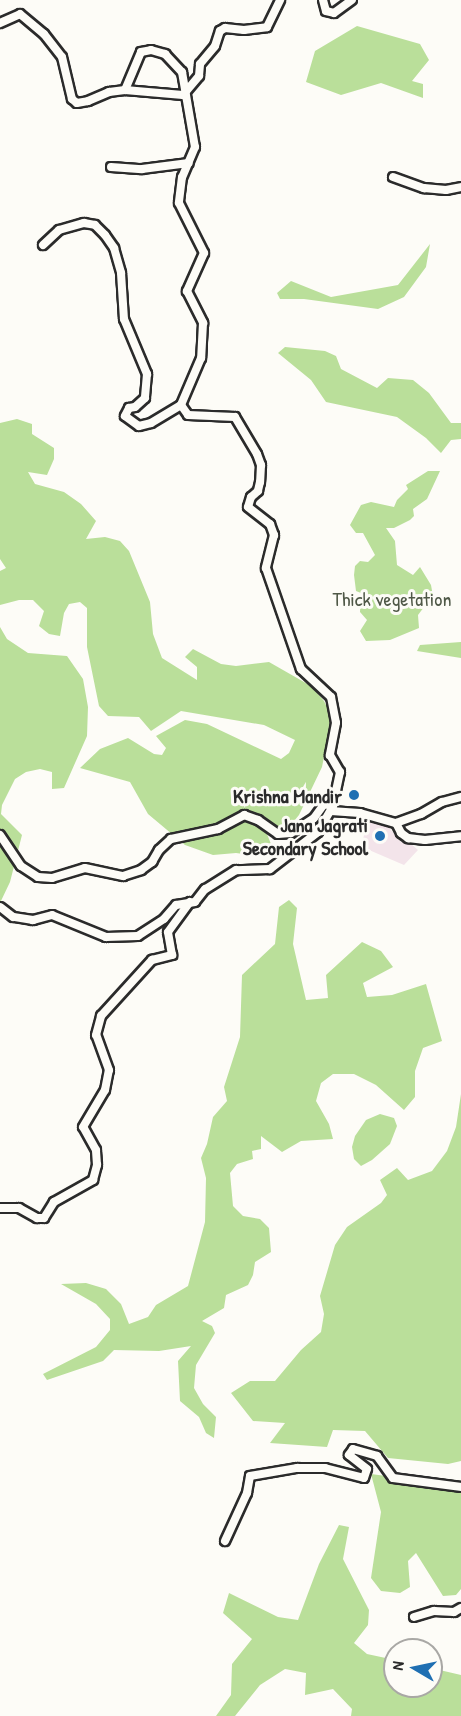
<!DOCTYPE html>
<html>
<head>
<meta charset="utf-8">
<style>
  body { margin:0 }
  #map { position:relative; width:461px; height:1716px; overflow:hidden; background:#fdfcf7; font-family:"Patrick Hand",sans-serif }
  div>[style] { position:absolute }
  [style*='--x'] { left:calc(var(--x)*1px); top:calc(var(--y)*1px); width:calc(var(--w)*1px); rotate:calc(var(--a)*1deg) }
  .built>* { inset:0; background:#f3e4ea }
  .green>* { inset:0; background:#badf9a }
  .roads { filter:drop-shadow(2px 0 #2b2b2b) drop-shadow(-2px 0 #2b2b2b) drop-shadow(0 2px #2b2b2b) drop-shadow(0 -2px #2b2b2b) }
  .street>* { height:8px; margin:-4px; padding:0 4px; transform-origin:4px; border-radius:4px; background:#fdfcf7 }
  .dots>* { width:16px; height:16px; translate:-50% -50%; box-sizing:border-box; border:3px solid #fdfcf7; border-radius:50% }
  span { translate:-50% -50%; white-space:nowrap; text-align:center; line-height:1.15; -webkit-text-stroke:6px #fdfcf7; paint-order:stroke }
  .park-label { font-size:20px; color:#4f5847 }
  .poi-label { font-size:20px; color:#2b2b2b; font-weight:700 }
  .right { translate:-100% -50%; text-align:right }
  .north { position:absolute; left:383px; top:1638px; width:60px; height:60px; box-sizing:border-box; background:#fdfcf7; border:2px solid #a9a8a5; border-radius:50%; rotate:279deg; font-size:16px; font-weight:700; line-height:24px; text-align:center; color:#2b2b2b }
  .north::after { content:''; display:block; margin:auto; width:21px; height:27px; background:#1f6fb2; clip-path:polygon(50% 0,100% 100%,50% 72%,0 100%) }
</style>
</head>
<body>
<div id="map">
  <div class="built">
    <div style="clip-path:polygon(367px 817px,386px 824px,401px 842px,410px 843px,418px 850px,404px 865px,362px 847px)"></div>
  </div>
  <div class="green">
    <div style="clip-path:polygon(357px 26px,420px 44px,429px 60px,412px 81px,423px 84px,423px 98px,381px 83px,341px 95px,306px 82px,315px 51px)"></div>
    <div style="clip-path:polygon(430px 244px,426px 267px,404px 297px,378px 309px,304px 299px,280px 299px,277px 293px,291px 281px,331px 297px,398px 285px)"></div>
    <div style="clip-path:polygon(285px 347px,325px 351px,336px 356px,341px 369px,377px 388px,388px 378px,413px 380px,429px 393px,451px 423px,461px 423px,461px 439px,451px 440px,441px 453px,426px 438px,397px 417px,326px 402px,311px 380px,278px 353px)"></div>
    <div style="clip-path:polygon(17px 419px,32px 424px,32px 434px,54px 448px,54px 459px,47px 475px,28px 472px,35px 484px,64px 492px,81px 504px,96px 521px,86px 539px,105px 537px,120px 541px,129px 551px,150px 602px,153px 634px,162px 658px,197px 680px,197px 667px,185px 657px,193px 649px,221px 664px,236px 666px,269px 662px,311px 686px,324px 701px,332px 717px,322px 767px,299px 815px,289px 827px,275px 826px,264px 820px,263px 824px,271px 844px,264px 857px,236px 853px,213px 855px,185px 845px,148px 814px,130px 782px,80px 768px,100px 749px,128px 738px,154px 754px,162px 755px,166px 748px,156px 736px,185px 720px,207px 724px,281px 759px,289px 753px,295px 740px,264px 725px,181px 711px,151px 731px,139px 717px,108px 716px,99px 706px,87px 647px,87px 608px,80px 602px,69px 604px,64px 613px,60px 636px,49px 634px,39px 626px,44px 611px,33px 600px,19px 600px,0 605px,0 571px,6px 568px,0 559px,0 423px)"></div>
    <div style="clip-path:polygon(428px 471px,440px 471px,427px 499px,413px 509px,414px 516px,410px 520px,394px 528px,386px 528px,395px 541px,397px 565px,413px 575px,420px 567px,431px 585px,434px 602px,424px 607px,418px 615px,419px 628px,390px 640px,366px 641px,360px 631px,367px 620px,360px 612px,361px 593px,356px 591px,354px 575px,355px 566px,360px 561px,368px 562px,375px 555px,363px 533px,356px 533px,350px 525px,361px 505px,371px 502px,394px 507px,397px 500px,408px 489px,406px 485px)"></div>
    <div style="clip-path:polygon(0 627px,7px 639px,28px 653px,67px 656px,83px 679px,88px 707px,87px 736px,64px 788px,52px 789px,52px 772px,40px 769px,26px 772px,15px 779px,2px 805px,1px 814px,22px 835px,10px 882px,0 903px)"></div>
    <div style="clip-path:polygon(461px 642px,461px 658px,417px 651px,420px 645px)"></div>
    <div style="clip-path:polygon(289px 900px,297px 908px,293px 944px,306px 1000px,328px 998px,326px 975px,362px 942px,381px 951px,393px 967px,363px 983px,367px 997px,392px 995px,426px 984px,442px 1041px,423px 1048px,415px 1071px,415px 1097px,404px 1110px,376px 1085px,354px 1074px,333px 1074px,321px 1083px,316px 1101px,329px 1124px,333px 1139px,301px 1141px,282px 1152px,261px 1136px,261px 1149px,252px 1151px,253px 1159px,237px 1164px,230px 1173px,233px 1206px,243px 1216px,260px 1219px,269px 1228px,271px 1252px,255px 1262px,253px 1275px,248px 1285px,226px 1295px,224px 1308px,202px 1321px,212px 1326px,215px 1333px,196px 1365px,194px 1388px,203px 1404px,216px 1417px,214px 1438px,206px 1433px,199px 1417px,180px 1401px,178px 1361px,191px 1346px,159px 1351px,114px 1350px,103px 1361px,47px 1380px,43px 1374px,96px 1347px,110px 1330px,110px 1319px,96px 1304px,61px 1284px,86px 1283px,106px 1289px,121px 1304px,129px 1324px,148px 1317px,156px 1305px,188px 1286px,205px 1222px,206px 1178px,201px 1158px,207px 1144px,213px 1117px,227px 1101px,224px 1087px,240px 1037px,242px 975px,275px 944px,279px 907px)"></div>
    <div style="clip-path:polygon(461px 1094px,461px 1461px,448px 1464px,388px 1458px,365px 1431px,333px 1430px,327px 1447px,270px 1443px,285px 1423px,253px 1421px,231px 1393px,250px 1381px,275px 1381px,301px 1350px,321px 1332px,324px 1314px,320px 1296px,335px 1245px,347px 1227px,381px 1203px,387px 1195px,380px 1180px,397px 1168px,408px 1180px,432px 1171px,447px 1151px,456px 1127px)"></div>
    <div style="clip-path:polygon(380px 1114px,394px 1118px,397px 1126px,390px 1144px,372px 1160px,361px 1166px,354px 1159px,352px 1147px,355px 1136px,366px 1120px)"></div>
    <div style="clip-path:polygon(371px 1474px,461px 1486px,461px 1589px,456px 1595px,443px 1596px,416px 1553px,408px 1561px,410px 1587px,400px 1593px,381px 1591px,371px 1578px,381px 1512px)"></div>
    <div style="clip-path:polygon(339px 1525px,349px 1527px,343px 1559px,369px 1610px,368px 1625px,354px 1643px,367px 1654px,395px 1660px,395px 1686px,431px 1686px,431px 1668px,461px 1675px,461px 1716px,351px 1716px,352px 1709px,333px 1689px,305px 1695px,306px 1673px,285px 1669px,260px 1685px,235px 1716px,216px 1716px,231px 1695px,232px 1664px,252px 1639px,223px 1613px,229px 1593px,278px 1617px,298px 1620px,319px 1564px)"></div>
  </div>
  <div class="roads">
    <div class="street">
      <div style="--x:323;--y:0;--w:11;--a:75"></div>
      <div style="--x:326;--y:11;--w:8;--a:14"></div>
      <div style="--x:334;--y:13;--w:22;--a:-36"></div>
      <div style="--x:0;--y:23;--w:22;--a:-24"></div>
      <div style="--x:20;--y:14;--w:31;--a:40"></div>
      <div style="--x:44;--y:34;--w:29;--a:52"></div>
      <div style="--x:62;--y:57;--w:43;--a:76.6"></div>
      <div style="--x:72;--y:99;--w:6;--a:39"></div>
      <div style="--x:77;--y:103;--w:11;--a:-10"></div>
      <div style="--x:88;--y:101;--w:23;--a:-23"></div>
      <div style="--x:109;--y:92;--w:16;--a:-7"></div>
      <div style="--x:125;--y:90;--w:41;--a:-67.2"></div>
      <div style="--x:141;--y:52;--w:10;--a:-11"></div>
      <div style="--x:151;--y:50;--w:15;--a:16"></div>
      <div style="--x:165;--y:54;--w:25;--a:47"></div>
      <div style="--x:182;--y:72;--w:76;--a:80.2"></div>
      <div style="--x:195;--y:147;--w:33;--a:113"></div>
      <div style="--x:182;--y:177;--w:26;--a:97"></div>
      <div style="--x:179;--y:203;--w:56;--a:63.4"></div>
      <div style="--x:204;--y:253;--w:42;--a:114.1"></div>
      <div style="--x:187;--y:291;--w:36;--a:63"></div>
      <div style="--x:203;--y:323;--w:35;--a:93"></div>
      <div style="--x:201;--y:358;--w:51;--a:113.1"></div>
      <div style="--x:181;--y:405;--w:12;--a:55"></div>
      <div style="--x:188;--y:415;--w:47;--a:2.4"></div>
      <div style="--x:235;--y:417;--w:43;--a:59.3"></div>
      <div style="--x:257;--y:454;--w:12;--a:70"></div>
      <div style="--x:261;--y:465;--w:17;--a:93"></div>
      <div style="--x:260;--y:482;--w:9;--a:103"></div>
      <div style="--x:258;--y:491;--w:9;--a:139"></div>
      <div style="--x:251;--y:497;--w:10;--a:107"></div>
      <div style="--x:248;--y:507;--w:28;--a:38"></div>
      <div style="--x:270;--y:524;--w:12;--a:70"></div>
      <div style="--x:274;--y:535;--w:34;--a:104"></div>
      <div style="--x:266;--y:568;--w:107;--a:70.9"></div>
      <div style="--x:301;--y:669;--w:41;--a:43"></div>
      <div style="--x:331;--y:697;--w:26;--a:79"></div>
      <div style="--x:336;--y:723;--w:33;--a:101"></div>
      <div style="--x:330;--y:755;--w:20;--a:60"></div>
      <div style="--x:340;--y:772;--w:35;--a:102"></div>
      <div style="--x:333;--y:806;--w:30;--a:120"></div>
      <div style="--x:318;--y:832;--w:61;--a:142.4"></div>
      <div style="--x:270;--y:869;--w:34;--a:178"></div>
      <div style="--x:236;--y:870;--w:36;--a:148"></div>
      <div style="--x:205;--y:889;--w:16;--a:128"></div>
      <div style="--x:195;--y:902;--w:19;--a:171"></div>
      <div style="--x:176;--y:905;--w:18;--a:131"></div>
      <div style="--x:164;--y:919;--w:31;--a:147"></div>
      <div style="--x:138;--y:936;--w:32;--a:178"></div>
      <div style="--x:106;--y:937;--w:58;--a:-157.8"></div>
      <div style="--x:52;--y:915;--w:20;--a:165"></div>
      <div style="--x:33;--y:920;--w:20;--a:-171"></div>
      <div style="--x:13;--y:917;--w:16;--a:-142"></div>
      <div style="--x:125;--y:90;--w:58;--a:4.9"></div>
      <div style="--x:183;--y:95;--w:25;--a:-50"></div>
      <div style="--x:199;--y:76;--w:12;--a:-85"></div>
      <div style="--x:200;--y:64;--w:23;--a:-50"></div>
      <div style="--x:215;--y:46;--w:16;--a:-72"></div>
      <div style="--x:220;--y:31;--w:6;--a:-31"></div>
      <div style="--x:225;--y:28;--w:19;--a:6"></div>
      <div style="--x:244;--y:30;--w:23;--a:-7"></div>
      <div style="--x:267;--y:27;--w:30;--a:-64"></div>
      <div style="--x:111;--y:167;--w:31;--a:4"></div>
      <div style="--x:142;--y:169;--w:47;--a:-7.3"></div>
      <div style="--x:393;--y:177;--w:33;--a:20"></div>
      <div style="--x:424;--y:188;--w:22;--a:5"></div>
      <div style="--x:446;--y:190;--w:15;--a:-11"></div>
      <div style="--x:43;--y:245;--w:22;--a:-43"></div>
      <div style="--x:59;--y:230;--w:26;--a:-16"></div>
      <div style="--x:84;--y:223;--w:11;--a:10"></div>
      <div style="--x:95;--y:225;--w:14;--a:45"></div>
      <div style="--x:105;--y:235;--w:16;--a:55"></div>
      <div style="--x:114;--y:248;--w:26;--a:74"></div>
      <div style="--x:121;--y:273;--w:46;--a:86.3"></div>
      <div style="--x:124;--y:319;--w:60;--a:67.3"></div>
      <div style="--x:147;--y:374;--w:24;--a:95"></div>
      <div style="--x:145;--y:398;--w:13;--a:138"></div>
      <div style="--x:135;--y:407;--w:6;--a:171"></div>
      <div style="--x:129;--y:408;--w:9;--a:117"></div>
      <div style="--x:125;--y:416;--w:17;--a:36"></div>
      <div style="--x:139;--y:426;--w:12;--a:-14"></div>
      <div style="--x:151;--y:423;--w:35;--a:-31"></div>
      <div style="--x:331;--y:811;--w:29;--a:4"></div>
      <div style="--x:360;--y:813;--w:37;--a:16"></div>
      <div style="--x:396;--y:823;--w:27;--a:-20"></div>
      <div style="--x:421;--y:814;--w:24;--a:-30"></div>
      <div style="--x:442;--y:802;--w:20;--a:-15"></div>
      <div style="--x:396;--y:823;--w:11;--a:63"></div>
      <div style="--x:401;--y:833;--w:9;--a:36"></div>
      <div style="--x:408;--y:838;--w:17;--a:7"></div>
      <div style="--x:425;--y:840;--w:36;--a:-6"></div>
      <div style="--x:0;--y:835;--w:37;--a:56"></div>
      <div style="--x:21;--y:866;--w:20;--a:33"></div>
      <div style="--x:38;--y:877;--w:14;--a:4"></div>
      <div style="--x:52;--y:878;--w:34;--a:-17"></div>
      <div style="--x:85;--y:868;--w:39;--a:12"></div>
      <div style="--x:123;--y:876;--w:19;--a:-18"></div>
      <div style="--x:141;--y:870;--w:14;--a:-36"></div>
      <div style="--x:152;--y:862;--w:14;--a:-60"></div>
      <div style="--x:159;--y:850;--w:16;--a:-43"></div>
      <div style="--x:171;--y:839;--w:48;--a:-12"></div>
      <div style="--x:218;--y:829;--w:30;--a:-28"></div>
      <div style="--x:244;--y:815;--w:15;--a:20"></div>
      <div style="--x:258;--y:820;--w:24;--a:35"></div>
      <div style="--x:278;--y:834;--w:13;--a:-4"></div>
      <div style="--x:291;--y:833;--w:27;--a:-33"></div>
      <div style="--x:314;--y:818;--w:17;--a:-54"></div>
      <div style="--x:324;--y:804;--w:9;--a:13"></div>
      <div style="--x:0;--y:1208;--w:19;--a:0"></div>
      <div style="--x:19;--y:1208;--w:21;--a:29"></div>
      <div style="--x:37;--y:1218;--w:7;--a:0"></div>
      <div style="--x:44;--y:1218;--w:19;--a:-58"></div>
      <div style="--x:54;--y:1202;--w:45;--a:-29.4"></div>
      <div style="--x:93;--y:1180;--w:16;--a:-75"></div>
      <div style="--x:97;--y:1165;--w:15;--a:-94"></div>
      <div style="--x:96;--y:1150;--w:26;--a:-119"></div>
      <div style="--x:83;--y:1127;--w:43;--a:-59.3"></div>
      <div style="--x:105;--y:1090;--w:20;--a:-79"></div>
      <div style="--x:109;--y:1070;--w:37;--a:-110"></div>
      <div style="--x:96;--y:1035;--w:20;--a:-75"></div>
      <div style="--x:101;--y:1016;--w:76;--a:-47.7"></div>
      <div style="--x:152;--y:960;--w:21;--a:-14"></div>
      <div style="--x:172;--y:955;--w:23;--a:-100"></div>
      <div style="--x:168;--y:932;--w:37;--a:-54"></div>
      <div style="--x:225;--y:1541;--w:53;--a:-65.4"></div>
      <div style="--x:247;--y:1493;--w:17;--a:-80"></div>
      <div style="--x:250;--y:1476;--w:48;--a:-9.7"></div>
      <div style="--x:297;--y:1468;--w:28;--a:0"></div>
      <div style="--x:325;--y:1468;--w:40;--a:14.4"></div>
      <div style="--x:364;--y:1478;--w:9;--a:-72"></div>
      <div style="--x:367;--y:1469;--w:23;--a:-142"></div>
      <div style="--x:349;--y:1455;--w:7;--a:-56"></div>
      <div style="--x:353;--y:1449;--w:25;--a:16"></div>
      <div style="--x:377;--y:1456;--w:27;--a:54"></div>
      <div style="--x:393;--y:1478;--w:69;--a:7.5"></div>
      <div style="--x:414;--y:1617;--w:21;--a:-17"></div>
      <div style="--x:434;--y:1611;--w:20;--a:3"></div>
      <div style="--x:454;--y:1612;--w:8;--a:-30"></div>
    </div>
  </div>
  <div class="dots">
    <div style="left:354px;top:795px;background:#1f6fb2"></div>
    <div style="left:380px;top:836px;background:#1f6fb2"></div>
  </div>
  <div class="park-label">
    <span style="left:392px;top:598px">Thick vegetation</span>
  </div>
  <div class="poi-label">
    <span class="right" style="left:342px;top:795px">Krishna Mandir</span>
    <span class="right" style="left:368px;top:836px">Jana Jagrati<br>Secondary School</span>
  </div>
  <div class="north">N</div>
</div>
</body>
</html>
